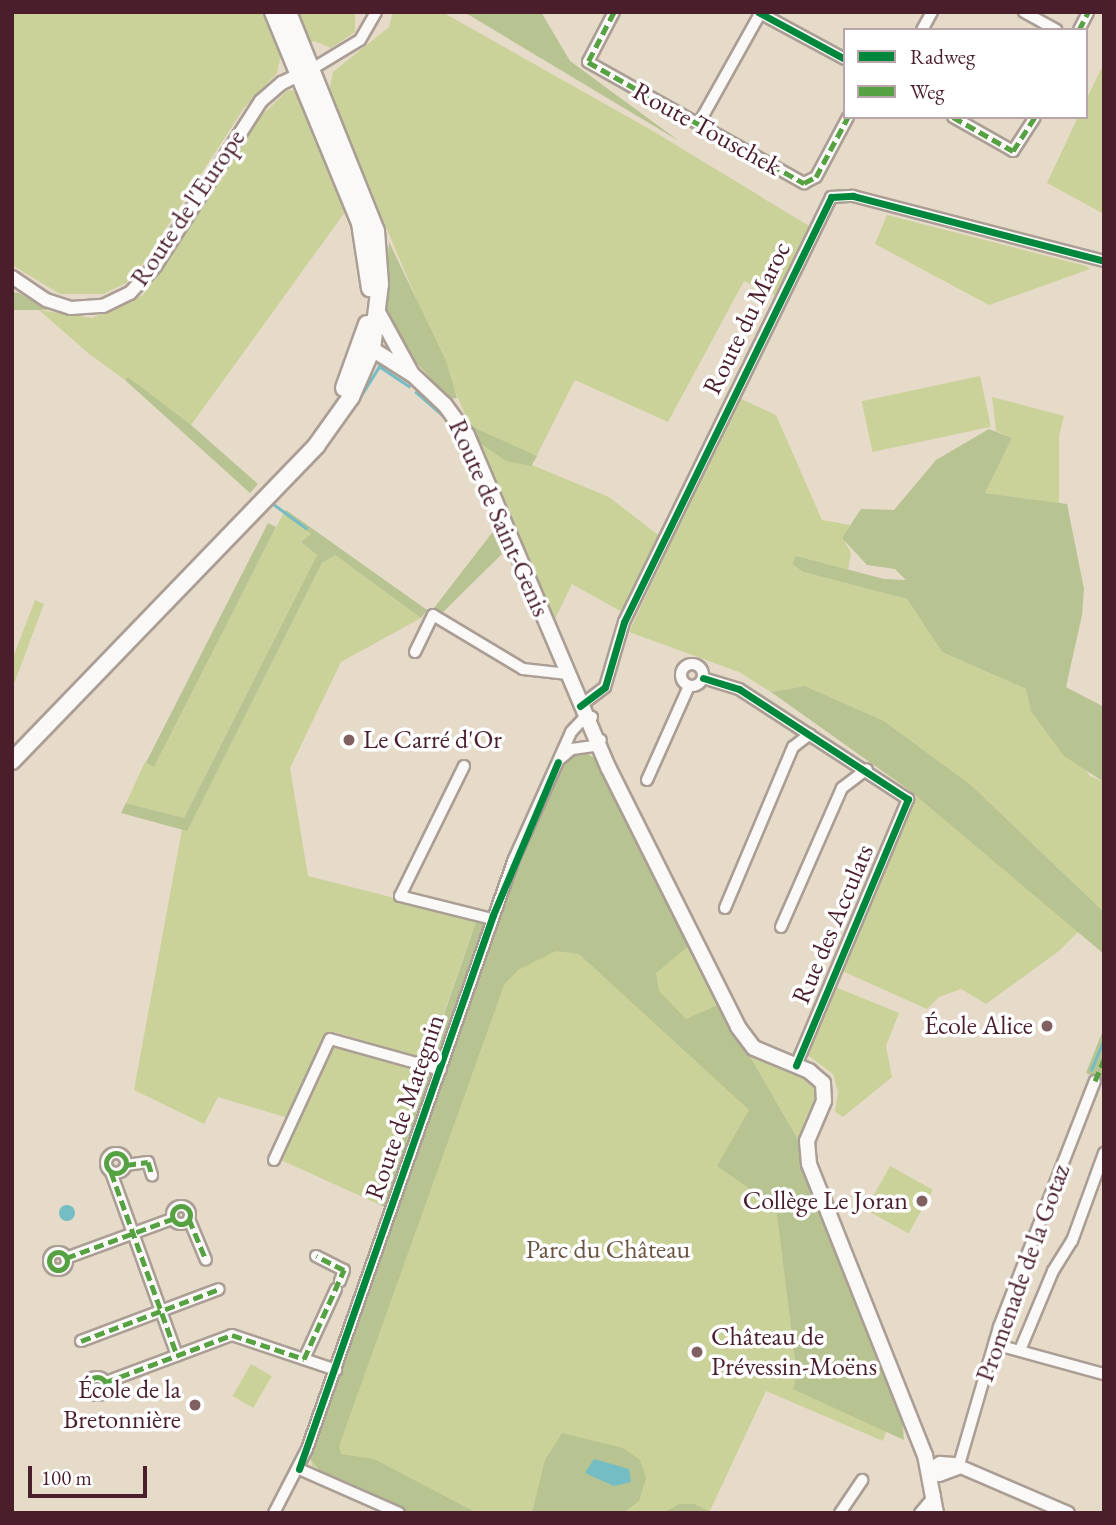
<!DOCTYPE html>
<html>
<head>
<meta charset="utf-8">
<style>
  body { margin:0 }
  #map { position:relative; width:1116px; height:1525px; overflow:hidden; background:#e6dac9; font-family:"EB Garamond",serif }
  div>[style] { position:absolute }
  [style*='--x'] { left:calc(var(--x)*1px); top:calc(var(--y)*1px); width:calc(var(--w)*1px); rotate:calc(var(--a)*1deg) }
  .green>* { inset:0; background:#cbd299; transform-origin:0 0 }
  .forest>* { inset:0; background:#b7c391; transform-origin:0 0 }
  .water>* { inset:0; background:#75bdc5 }
  .round { border-radius:50% }
  .stream>* { height:2.5px; margin:-1.25px; padding:0 1.25px; transform-origin:1.25px; border-radius:1.25px; background:#75bdc5 }
  .roads { filter:drop-shadow(2px 0 #aa9e95) drop-shadow(-2px 0 #aa9e95) drop-shadow(0 2px #aa9e95) drop-shadow(0 -2px #aa9e95) }
  .minor>* { height:10px; margin:-5px; padding:0 5px; transform-origin:5px; border-radius:5px; background:#fbf9f7 }
  .minor>.ring { margin:-5px; padding:0; box-sizing:content-box; background:none; border:10px solid #fbf9f7; border-radius:50% }
  .tertiary>* { height:12px; margin:-6px; padding:0 6px; transform-origin:6px; border-radius:6px; background:#fbf9f7 }
  .secondary>* { height:14px; margin:-7px; padding:0 7px; transform-origin:7px; border-radius:7px; background:#fbf9f7 }
  .primary>* { height:16px; margin:-8px; padding:0 8px; transform-origin:8px; border-radius:8px; background:#fbf9f7 }
  .quiet>* { height:5px; margin-top:-2.5px; transform-origin:0; background:repeating-linear-gradient(90deg,#56a243 0 10px,transparent 0 15px) }
  .quiet>.ring { margin:-2.5px; padding:0; box-sizing:content-box; background:none; border:5px solid #56a243; border-radius:50% }
  .cycleway>* { height:7px; margin:-3.5px; padding:0 3.5px; transform-origin:3.5px; border-radius:3.5px; background:#00873e }
  .dots>* { width:19px; height:19px; translate:-50% -50%; box-sizing:border-box; border:4px solid #fff; border-radius:50% }
  span { translate:-50% -50%; white-space:nowrap; text-align:center; line-height:1.15; -webkit-text-stroke:7px #fff; paint-order:stroke }
  .street-label { font-size:26px; color:#4a1f2b }
  .poi-label { font-size:26px; color:#4a1f2b }
  .left { translate:0 -50%; text-align:left }
  .right { translate:-100% -50%; text-align:right }
  .park-label { font-size:26px; color:#6a5340 }
  .frame { position:absolute; inset:0; border:14px solid #4a1f2b; pointer-events:none }
  .legend { position:absolute; left:843px; top:28px; width:245px; height:91px; box-sizing:border-box; background:#fff; border:2px solid #b7a5aa; margin:0; padding:9px 12px; list-style:none; font-size:21px; color:#4a1f2b }
  .legend li { display:flex; align-items:center; gap:14px; height:35px }
  .legend b { width:35px; border:2px solid #b7a5aa }
  .scale { position:absolute; left:28px; top:1466px; width:119px; height:32px; box-sizing:border-box; border:4px solid #4a1f2b; border-top:0; padding-left:9px; font-size:21px; line-height:24px; white-space:nowrap; color:#4a1f2b; -webkit-text-stroke:5px #fff; paint-order:stroke }
</style>
</head>
<body>
<div id="map">
  <div class="green">
    <div style="clip-path:polygon(12px 12px,265px 12px,282px 50px,277px 73px,244px 108px,142px 265px,126px 283px,103px 294px,60px 294px,12px 265px)"></div>
    <div style="clip-path:polygon(293px 12px,355px 12px,355px 32px,331px 48px,314px 41px,308px 44px)"></div>
    <div style="clip-path:polygon(393px 12px,442px 12px,653px 131px,809px 226px,775px 295px,744px 281px,668px 422px,575px 380px,532px 465px,609px 497px,662px 538px,622px 612px,572px 584px,553px 623px,329px 92px,333px 72px,389px 27px)"></div>
    <div style="clip-path:polygon(1104px 63px,1104px 214px,1047px 183px,1078px 117px,1086px 117px,1086px 100px)"></div>
    <div style="clip-path:polygon(288px 90px,299px 91px,348px 208px,191px 425px,185px 424px,129px 378px,125px 380px,88px 353px,39px 310px,92px 318px,143px 295px,257px 120px)"></div>
    <div style="clip-path:polygon(887px 215px,1086px 266px,1090px 269px,989px 305px,875px 244px)"></div>
    <div style="left:980px;top:376px;width:52px;height:121px;rotate:78deg"></div>
    <div style="clip-path:polygon(992px 397px,1064px 416px,1059px 436px,1059px 503px,985px 493px,1012px 438px,996px 431px)"></div>
    <div style="clip-path:polygon(739px 398px,776px 415px,822px 520px,850px 525px,843px 538px,851px 553px,848px 570px,796px 556px,792px 564px,803px 572px,907px 599px,942px 652px,1026px 689px,1090px 776px,1104px 782px,1104px 912px,971px 785px,884px 721px,805px 686px,771px 692px,739px 672px,629px 632px)"></div>
    <div style="clip-path:polygon(283px 514px,311px 534px,301px 542px,317px 555px,184px 818px,126px 803px,145px 762px,153px 766px)"></div>
    <div style="clip-path:polygon(335px 555px,421px 618px,341px 662px,290px 768px,308px 876px,477px 919px,427px 1060px,335px 1032px,324px 1037px,288px 1118px,218px 1097px,204px 1124px,134px 1090px,182px 829px,187px 830px,322px 563px)"></div>
    <div style="clip-path:polygon(35px 600px,44px 604px,12px 689px,12px 660px)"></div>
    <div style="clip-path:polygon(588px 754px,600px 762px,720px 1004px,891px 1418px,883px 1441px,766px 1391px,709px 1513px,408px 1513px,312px 1466px,310px 1458px,496px 924px,560px 766px,574px 755px)"></div>
    <div style="clip-path:polygon(916px 796px,1079px 931px,1059px 951px,986px 1004px,961px 989px,939px 997px,927px 1009px,840px 970px)"></div>
    <div style="clip-path:polygon(833px 986px,899px 1013px,886px 1046px,892px 1077px,843px 1117px,835px 1112px,838px 1092px,833px 1074px,806px 1054px)"></div>
    <div style="clip-path:polygon(336px 1043px,423px 1071px,378px 1204px,281px 1160px)"></div>
    <div style="clip-path:polygon(746px 1049px,813px 1077px,821px 1093px,800px 1143px)"></div>
    <div style="left:890px;top:1166px;width:49px;height:50px;rotate:29deg"></div>
    <div style="left:251px;top:1364px;width:24px;height:37px;rotate:30deg"></div>
  </div>
  <div class="forest">
    <div style="clip-path:polygon(464px 12px,541px 12px,570px 61px,679px 141px)"></div>
    <div style="clip-path:polygon(389px 242px,446px 361px,457px 398px,450px 399px,398px 343px,384px 309px)"></div>
    <div style="clip-path:polygon(12px 292px,19px 293px,48px 310px,12px 310px)"></div>
    <div style="clip-path:polygon(128px 377px,191px 425px,258px 484px,250px 493px,125px 380px)"></div>
    <div style="clip-path:polygon(468px 425px,537px 456px,531px 466px,506px 461px,474px 439px)"></div>
    <div style="clip-path:polygon(989px 429px,1012px 438px,985px 493px,1067px 504px,1084px 589px,1082px 615px,1066px 687px,1104px 707px,1104px 782px,1064px 756px,1031px 711px,1026px 689px,942px 652px,907px 599px,803px 572px,792px 564px,796px 556px,884px 579px,906px 580px,895px 569px,867px 565px,842px 538px,861px 509px,894px 510px,936px 460px)"></div>
    <div style="clip-path:polygon(286px 510px,427px 610px,421px 618px,335px 555px,322px 563px,187px 831px,121px 813px,126px 803px,184px 818px,317px 555px,301px 542px,311px 534px,283px 514px)"></div>
    <div style="left:268px;top:523px;width:9px;height:269px;rotate:27deg"></div>
    <div style="clip-path:polygon(498px 525px,508px 548px,441px 614px,434px 608px)"></div>
    <div style="clip-path:polygon(805px 686px,884px 721px,971px 785px,1104px 912px,1104px 954px,909px 790px,771px 692px)"></div>
    <div style="clip-path:polygon(588px 754px,600px 762px,690px 945px,656px 973px,659px 991px,686px 1019px,720px 1004px,800px 1143px,902px 1417px,904px 1440px,793px 1389px,797px 1375px,776px 1207px,717px 1166px,749px 1110px,579px 954px,556px 951px,518px 970px,504px 985px,339px 1446px,341px 1454px,374px 1459px,477px 1513px,408px 1513px,320px 1471px,310px 1458px,525px 844px,560px 766px,574px 755px)"></div>
    <div style="clip-path:polygon(477px 919px,488px 922px,387px 1208px,378px 1204px)"></div>
    <div style="clip-path:polygon(1104px 1028px,1104px 1080px,1086px 1073px)"></div>
    <div style="clip-path:polygon(562px 1433px,623px 1448px,640px 1460px,646px 1478px,639px 1501px,623px 1513px,532px 1513px,545px 1460px)"></div>
    <div style="clip-path:polygon(679px 1504px,694px 1504px,709px 1511px,663px 1513px)"></div>
  </div>
  <div class="water">
    <div class="round" style="left:59px;top:1205px;width:16px;height:16px"></div>
    <div style="clip-path:polygon(594px 1459px,629px 1469px,631px 1482px,614px 1486px,585px 1473px)"></div>
  </div>
  <div class="stream">
    <div style="--x:416;--y:392;--w:41;--a:41.1"></div>
    <div style="--x:360;--y:397;--w:36;--a:-58"></div>
    <div style="--x:379;--y:366;--w:36;--a:34"></div>
    <div style="--x:332;--y:437;--w:32;--a:-54"></div>
    <div style="--x:303;--y:471;--w:45;--a:134.1"></div>
    <div style="--x:272;--y:503;--w:42;--a:36.3"></div>
    <div style="--x:1091;--y:1070;--w:33;--a:-67"></div>
  </div>
  <div class="roads">
    <div class="minor">
      <div style="--x:614;--y:12;--w:56;--a:117.5"></div>
      <div style="--x:588;--y:62;--w:248;--a:29.3"></div>
      <div style="--x:804;--y:183;--w:13;--a:-27"></div>
      <div style="--x:816;--y:177;--w:68;--a:-61.9"></div>
      <div style="--x:758;--y:12;--w:99;--a:28.4"></div>
      <div style="--x:1024;--y:12;--w:37;--a:29"></div>
      <div style="--x:922;--y:30;--w:21;--a:-61"></div>
      <div style="--x:1079;--y:30;--w:20;--a:-63"></div>
      <div style="--x:312;--y:69;--w:56;--a:-31.1"></div>
      <div style="--x:360;--y:40;--w:32;--a:-60"></div>
      <div style="--x:953;--y:117;--w:69;--a:29.5"></div>
      <div style="--x:1013;--y:151;--w:40;--a:-57.1"></div>
      <div style="--x:699;--y:123;--w:125;--a:-60.8"></div>
      <div style="--x:415;--y:652;--w:41;--a:-64.1"></div>
      <div style="--x:433;--y:615;--w:105;--a:31"></div>
      <div style="--x:523;--y:669;--w:45;--a:6.3"></div>
      <div class="ring" style="left:681px;top:664px;width:12px;height:12px"></div>
      <div style="--x:703;--y:678;--w:38;--a:17"></div>
      <div style="--x:739;--y:689;--w:202;--a:33.1"></div>
      <div style="--x:908;--y:799;--w:289;--a:112.8"></div>
      <div style="--x:580;--y:706;--w:31;--a:-37"></div>
      <div style="--x:605;--y:687;--w:68;--a:-73.7"></div>
      <div style="--x:624;--y:622;--w:473;--a:-64"></div>
      <div style="--x:831;--y:197;--w:22;--a:-3"></div>
      <div style="--x:853;--y:196;--w:259;--a:14.5"></div>
      <div style="--x:560;--y:759;--w:16;--a:-40"></div>
      <div style="--x:572;--y:749;--w:22;--a:-8"></div>
      <div style="--x:594;--y:746;--w:9;--a:-41"></div>
      <div style="--x:464;--y:766;--w:145;--a:116.2"></div>
      <div style="--x:400;--y:896;--w:95;--a:14"></div>
      <div style="--x:647;--y:780;--w:103;--a:-65.9"></div>
      <div style="--x:725;--y:908;--w:175;--a:-67.1"></div>
      <div style="--x:793;--y:747;--w:21;--a:-37"></div>
      <div style="--x:781;--y:927;--w:152;--a:-66.3"></div>
      <div style="--x:842;--y:788;--w:31;--a:-37"></div>
      <div class="ring" style="left:106px;top:1153px;width:10px;height:10px"></div>
      <div style="--x:274;--y:1160;--w:133;--a:-65.2"></div>
      <div style="--x:330;--y:1039;--w:115;--a:15.6"></div>
      <div style="--x:126;--y:1165;--w:22;--a:-8"></div>
      <div style="--x:148;--y:1162;--w:14;--a:73"></div>
      <div style="--x:111;--y:1172;--w:195;--a:70.2"></div>
      <div class="ring" style="left:172px;top:1206px;width:8px;height:8px"></div>
      <div style="--x:189;--y:1219;--w:44;--a:67.5"></div>
      <div class="ring" style="left:49px;top:1252px;width:8px;height:8px"></div>
      <div style="--x:316;--y:1256;--w:31;--a:27"></div>
      <div style="--x:344;--y:1270;--w:12;--a:110"></div>
      <div style="--x:66;--y:1258;--w:113;--a:-20.2"></div>
      <div style="--x:81;--y:1341;--w:147;--a:-20.6"></div>
      <div style="--x:994;--y:1344;--w:114;--a:15.3"></div>
      <div style="--x:1020;--y:1350;--w:86;--a:-67.3"></div>
      <div style="--x:1053;--y:1271;--w:36;--a:-58"></div>
      <div style="--x:1072;--y:1241;--w:94;--a:-70"></div>
      <div style="--x:304;--y:1359;--w:77;--a:-65.4"></div>
      <div class="ring" style="left:88px;top:1377px;width:8px;height:8px"></div>
      <div style="--x:106;--y:1382;--w:134;--a:-20.5"></div>
      <div style="--x:232;--y:1335;--w:110;--a:18.6"></div>
      <div style="--x:958;--y:1468;--w:147;--a:-73.8"></div>
      <div style="--x:999;--y:1327;--w:264;--a:-68.7"></div>
      <div style="--x:299;--y:1469;--w:109;--a:23.7"></div>
      <div style="--x:274;--y:1513;--w:72;--a:-62.7"></div>
      <div style="--x:307;--y:1449;--w:625;--a:-70.67"></div>
      <div style="--x:514;--y:859;--w:139;--a:-65.8"></div>
      <div style="--x:571;--y:732;--w:21;--a:-47"></div>
      <div style="--x:585;--y:717;--w:7;--a:0"></div>
      <div style="--x:840;--y:1513;--w:40;--a:-56"></div>
      <div style="--x:920;--y:1513;--w:23;--a:-50"></div>
    </div>
    <div class="tertiary">
      <div style="--x:12;--y:277;--w:41;--a:34.1"></div>
      <div style="--x:46;--y:300;--w:26;--a:18"></div>
      <div style="--x:71;--y:308;--w:32;--a:-4"></div>
      <div style="--x:103;--y:306;--w:30;--a:-26"></div>
      <div style="--x:130;--y:293;--w:37;--a:-47"></div>
      <div style="--x:155;--y:266;--w:196;--a:-57.3"></div>
      <div style="--x:261;--y:101;--w:28;--a:-41"></div>
      <div style="--x:282;--y:83;--w:25;--a:-26"></div>
      <div style="--x:930;--y:1469;--w:12;--a:-31"></div>
      <div style="--x:940;--y:1463;--w:14;--a:4"></div>
      <div style="--x:954;--y:1464;--w:124;--a:23.3"></div>
      <div style="--x:930;--y:1472;--w:9;--a:18"></div>
      <div style="--x:939;--y:1475;--w:20;--a:-20"></div>
    </div>
    <div class="secondary">
      <div style="--x:378;--y:312;--w:71;--a:61.3"></div>
      <div style="--x:412;--y:374;--w:45;--a:43.2"></div>
      <div style="--x:445;--y:405;--w:37;--a:54"></div>
      <div style="--x:467;--y:435;--w:361;--a:67"></div>
      <div style="--x:608;--y:767;--w:291;--a:63.4"></div>
      <div style="--x:738;--y:1027;--w:26;--a:53"></div>
      <div style="--x:754;--y:1048;--w:60;--a:22.7"></div>
      <div style="--x:809;--y:1071;--w:18;--a:41"></div>
      <div style="--x:823;--y:1083;--w:18;--a:87"></div>
      <div style="--x:824;--y:1101;--w:43;--a:113"></div>
      <div style="--x:807;--y:1141;--w:23;--a:85"></div>
      <div style="--x:809;--y:1164;--w:313;--a:68.3"></div>
      <div style="--x:925;--y:1455;--w:59;--a:79.3"></div>
      <div style="--x:372;--y:349;--w:45;--a:32.3"></div>
    </div>
    <div class="primary">
      <div style="--x:273;--y:12;--w:228;--a:67.6"></div>
      <div style="--x:360;--y:223;--w:66;--a:81.3"></div>
      <div style="--x:344;--y:388;--w:68;--a:-70.2"></div>
      <div style="--x:12;--y:761;--w:438;--a:-46"></div>
      <div style="--x:316;--y:446;--w:60;--a:-54.5"></div>
      <div style="--x:351;--y:397;--w:52;--a:-66.4"></div>
      <div style="--x:372;--y:349;--w:65;--a:-83"></div>
      <div style="--x:380;--y:284;--w:53;--a:-94.3"></div>
      <div style="--x:376;--y:231;--w:236;--a:-111.9"></div>
    </div>
  </div>
  <div class="quiet">
    <div style="--x:614;--y:12;--w:56;--a:117.5"></div>
    <div style="--x:588;--y:62;--w:248;--a:29.3"></div>
    <div style="--x:804;--y:183;--w:13;--a:-27"></div>
    <div style="--x:816;--y:177;--w:68;--a:-61.9"></div>
    <div style="--x:1079;--y:30;--w:20;--a:-63"></div>
    <div style="--x:953;--y:117;--w:69;--a:29.5"></div>
    <div style="--x:1013;--y:151;--w:40;--a:-57.1"></div>
    <div style="--x:1095;--y:1081;--w:23;--a:-67"></div>
    <div class="ring" style="left:106px;top:1153px;width:15px;height:15px"></div>
    <div style="--x:126;--y:1165;--w:22;--a:-8"></div>
    <div style="--x:148;--y:1162;--w:14;--a:73"></div>
    <div style="--x:111;--y:1172;--w:195;--a:70.2"></div>
    <div class="ring" style="left:172px;top:1206px;width:13px;height:13px"></div>
    <div style="--x:189;--y:1219;--w:44;--a:67.5"></div>
    <div class="ring" style="left:49px;top:1252px;width:13px;height:13px"></div>
    <div style="--x:66;--y:1258;--w:113;--a:-20.2"></div>
    <div style="--x:81;--y:1341;--w:147;--a:-20.6"></div>
    <div class="ring" style="left:88px;top:1377px;width:13px;height:13px"></div>
    <div style="--x:106;--y:1382;--w:134;--a:-20.5"></div>
    <div style="--x:232;--y:1335;--w:76;--a:18.4"></div>
    <div style="--x:304;--y:1359;--w:98;--a:-65.8"></div>
    <div style="--x:344;--y:1270;--w:31;--a:-153"></div>
  </div>
  <div class="cycleway">
    <div style="--x:758;--y:12;--w:99;--a:28.4"></div>
    <div style="--x:703;--y:678;--w:38;--a:17"></div>
    <div style="--x:739;--y:689;--w:202;--a:33.1"></div>
    <div style="--x:908;--y:799;--w:289;--a:112.8"></div>
    <div style="--x:580;--y:706;--w:31;--a:-37"></div>
    <div style="--x:605;--y:687;--w:68;--a:-73.7"></div>
    <div style="--x:624;--y:622;--w:473;--a:-64"></div>
    <div style="--x:831;--y:197;--w:22;--a:-3"></div>
    <div style="--x:853;--y:196;--w:259;--a:14.5"></div>
    <div style="--x:299;--y:1469;--w:587;--a:-70.7"></div>
    <div style="--x:493;--y:915;--w:166;--a:-67"></div>
  </div>
  <div class="dots">
    <div style="left:349px;top:740px;background:#816062"></div>
    <div style="left:1047px;top:1026px;background:#816062"></div>
    <div style="left:922px;top:1201px;background:#816062"></div>
    <div style="left:697px;top:1352px;background:#816062"></div>
    <div style="left:195px;top:1405px;background:#816062"></div>
  </div>
  <div class="street-label">
    <span style="left:707px;top:129px;rotate:29deg">Route Touschek</span>
    <span style="left:188px;top:208px;rotate:-56deg">Route de l'Europe</span>
    <span style="left:747px;top:318px;rotate:-64deg">Route du Maroc</span>
    <span style="left:499px;top:518px;rotate:66deg">Route de Saint-Genis</span>
    <span style="left:833px;top:924px;rotate:-67deg">Rue des Acculats</span>
    <span style="left:405px;top:1107px;rotate:-71deg">Route de Mategnin</span>
    <span style="left:1023px;top:1273px;rotate:-70deg">Promenade de la Gotaz</span>
  </div>
  <div class="poi-label">
    <span class="left" style="left:363px;top:740px">Le Carré d'Or</span>
    <span class="right" style="left:1033px;top:1026px">École Alice</span>
    <span class="right" style="left:908px;top:1201px">Collège Le Joran</span>
    <span class="left" style="left:711px;top:1352px">Château de<br>Prévessin-Moëns</span>
    <span class="right" style="left:181px;top:1405px">École de la<br>Bretonnière</span>
  </div>
  <div class="park-label">
    <span style="left:608px;top:1250px">Parc du Château</span>
  </div>
  <div class="frame"></div>
  <ul class="legend">
  <li><b style="height:9px;background:#00873e"></b>Radweg</li>
  <li><b style="height:9px;background:#56a243"></b>Weg</li>
  </ul>
  <div class="scale">100 m</div>
</div>
</body>
</html>
